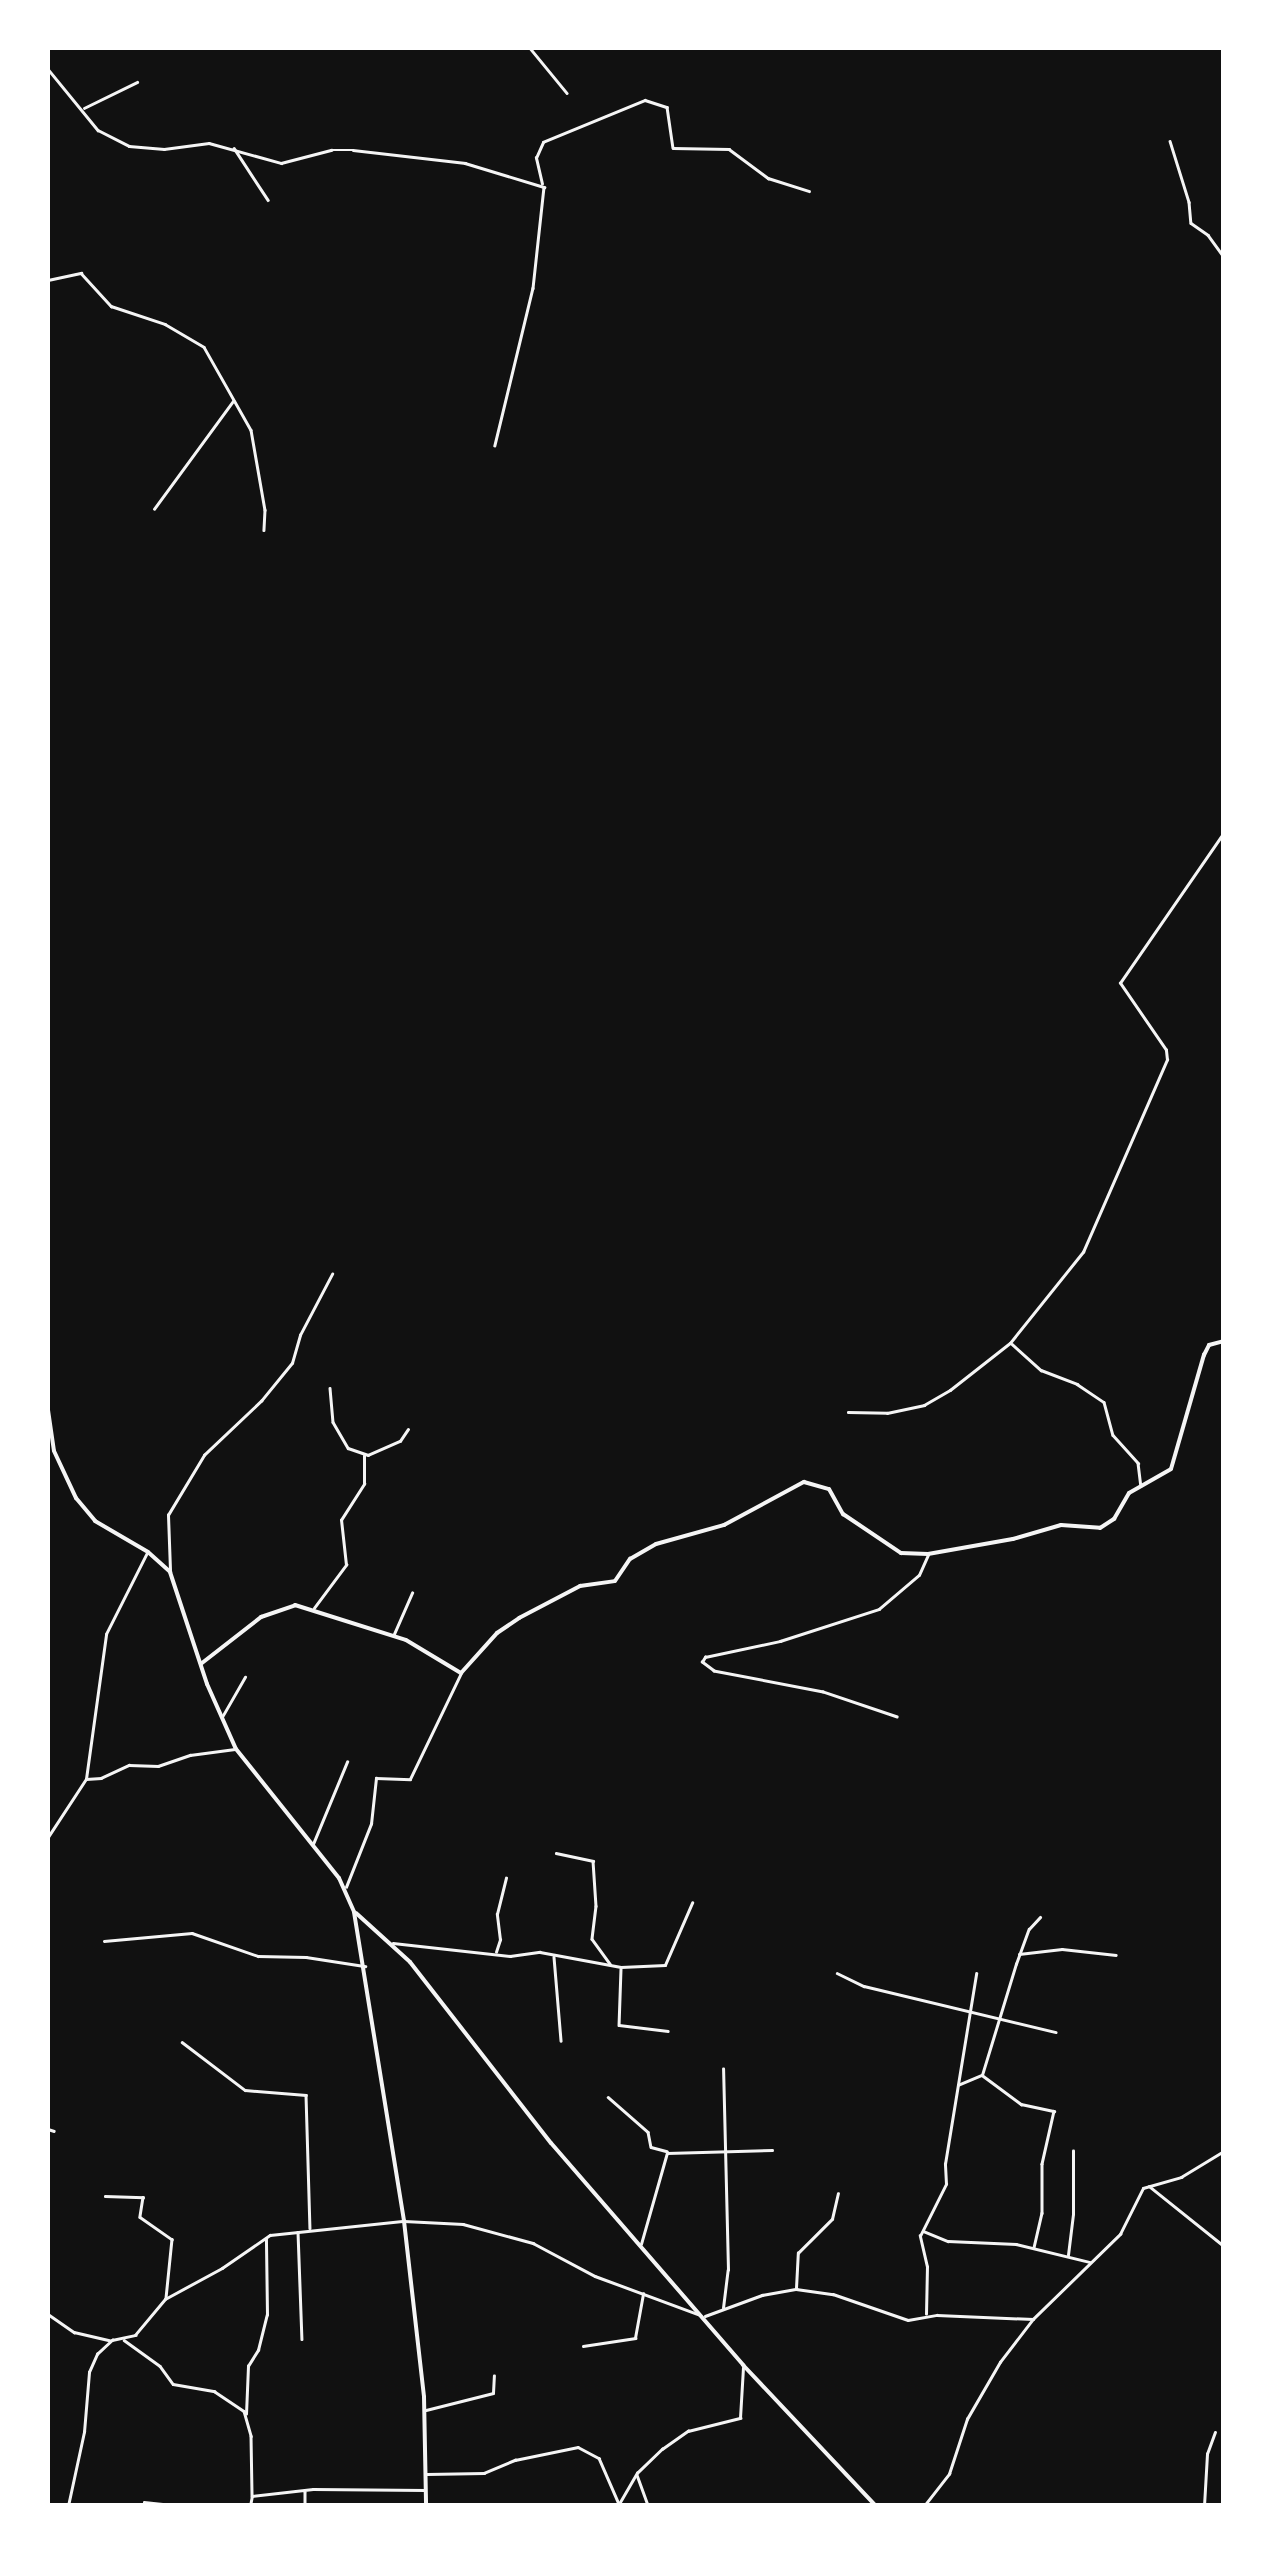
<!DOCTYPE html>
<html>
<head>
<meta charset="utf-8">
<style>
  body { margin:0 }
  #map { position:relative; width:1271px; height:2553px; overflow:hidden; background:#111; font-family:"Playfair Display",serif }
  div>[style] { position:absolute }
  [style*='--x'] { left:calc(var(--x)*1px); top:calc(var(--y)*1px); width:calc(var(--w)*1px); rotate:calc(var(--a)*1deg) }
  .minor>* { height:2.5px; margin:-1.25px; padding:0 1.25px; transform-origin:1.25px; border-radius:1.25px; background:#f5f5f5 }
  .tertiary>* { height:4px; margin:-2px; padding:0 2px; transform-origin:2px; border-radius:2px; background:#f5f5f5 }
  .secondary>* { height:4px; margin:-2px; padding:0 2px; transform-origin:2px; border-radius:2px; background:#f5f5f5 }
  span { translate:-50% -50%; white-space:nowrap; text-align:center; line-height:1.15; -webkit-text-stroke:8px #fff; paint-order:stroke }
  .frame { position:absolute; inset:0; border:50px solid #fff; pointer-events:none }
</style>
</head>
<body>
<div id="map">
  <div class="minor">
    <div style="--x:530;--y:48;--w:58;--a:50.6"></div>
    <div style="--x:48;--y:69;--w:79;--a:50.7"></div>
    <div style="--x:98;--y:130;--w:35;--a:27"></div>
    <div style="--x:129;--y:146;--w:35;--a:5"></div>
    <div style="--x:164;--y:149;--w:45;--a:-7.6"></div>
    <div style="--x:209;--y:143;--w:75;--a:15.5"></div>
    <div style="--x:281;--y:163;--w:52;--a:-14.6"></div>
    <div style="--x:331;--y:150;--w:22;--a:0"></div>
    <div style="--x:353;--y:150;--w:113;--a:6.6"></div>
    <div style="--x:465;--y:163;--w:83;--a:16.9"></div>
    <div style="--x:544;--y:187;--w:102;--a:96.2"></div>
    <div style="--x:533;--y:288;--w:162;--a:103.6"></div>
    <div style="--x:84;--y:108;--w:59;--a:-26.1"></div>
    <div style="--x:1170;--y:141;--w:64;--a:72.7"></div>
    <div style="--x:1189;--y:202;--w:21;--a:85"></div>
    <div style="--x:1191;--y:223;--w:21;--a:35"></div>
    <div style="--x:1208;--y:235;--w:27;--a:54"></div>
    <div style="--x:234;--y:148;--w:62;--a:56.8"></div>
    <div style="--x:542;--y:184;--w:27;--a:-103"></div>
    <div style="--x:536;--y:158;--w:17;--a:-66"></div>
    <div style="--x:543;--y:142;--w:110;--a:-22.4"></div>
    <div style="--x:645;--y:100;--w:23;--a:18"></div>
    <div style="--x:667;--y:107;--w:41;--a:81.7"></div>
    <div style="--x:673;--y:148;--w:56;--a:1"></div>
    <div style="--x:729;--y:149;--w:49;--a:36.6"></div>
    <div style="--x:768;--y:178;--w:43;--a:17.6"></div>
    <div style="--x:48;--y:280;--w:34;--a:-12"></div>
    <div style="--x:81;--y:273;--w:45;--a:47.7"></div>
    <div style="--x:111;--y:306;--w:57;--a:18.4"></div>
    <div style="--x:165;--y:324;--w:45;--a:30.5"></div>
    <div style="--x:204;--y:347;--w:95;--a:60.5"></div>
    <div style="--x:251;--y:430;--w:81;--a:80.1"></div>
    <div style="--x:265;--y:510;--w:20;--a:93"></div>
    <div style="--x:154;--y:509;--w:134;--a:-53.8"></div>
    <div style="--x:1012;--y:1344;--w:39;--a:42"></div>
    <div style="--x:1041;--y:1370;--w:39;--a:21"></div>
    <div style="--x:1077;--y:1384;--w:32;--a:34"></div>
    <div style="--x:1104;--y:1402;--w:34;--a:75"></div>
    <div style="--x:1113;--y:1435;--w:38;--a:48"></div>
    <div style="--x:1138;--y:1463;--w:23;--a:83"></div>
    <div style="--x:330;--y:1388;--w:34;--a:85"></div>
    <div style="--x:333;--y:1422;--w:30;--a:60"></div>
    <div style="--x:348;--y:1448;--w:21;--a:19"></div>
    <div style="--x:368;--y:1455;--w:35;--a:-24"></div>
    <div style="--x:400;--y:1441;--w:14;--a:-56"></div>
    <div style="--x:848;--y:1412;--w:39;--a:1"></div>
    <div style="--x:887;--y:1413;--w:38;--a:-12"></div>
    <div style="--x:924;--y:1405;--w:30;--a:-30"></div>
    <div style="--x:950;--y:1390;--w:76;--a:-38.1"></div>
    <div style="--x:1010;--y:1343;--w:117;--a:-51.3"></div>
    <div style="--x:1083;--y:1252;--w:210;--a:-66.4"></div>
    <div style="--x:1167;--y:1060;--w:10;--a:-96"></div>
    <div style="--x:1166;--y:1050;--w:81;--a:-124.5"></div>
    <div style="--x:1120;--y:983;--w:183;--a:-55.4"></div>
    <div style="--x:170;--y:1570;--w:55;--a:-92.1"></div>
    <div style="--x:168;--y:1515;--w:70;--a:-59"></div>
    <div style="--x:204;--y:1455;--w:79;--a:-43.5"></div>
    <div style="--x:261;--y:1401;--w:49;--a:-50.8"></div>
    <div style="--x:292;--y:1363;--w:29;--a:-74"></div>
    <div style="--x:300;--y:1335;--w:69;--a:-62.3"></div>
    <div style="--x:314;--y:1608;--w:54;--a:-53.3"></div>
    <div style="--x:346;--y:1565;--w:45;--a:-96.3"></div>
    <div style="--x:341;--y:1520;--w:43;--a:-57.4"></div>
    <div style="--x:364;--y:1484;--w:28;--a:-90"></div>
    <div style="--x:394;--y:1634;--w:45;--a:-66.3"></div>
    <div style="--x:222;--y:1717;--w:46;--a:-60.1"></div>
    <div style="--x:897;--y:1717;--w:78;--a:-161.3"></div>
    <div style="--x:823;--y:1692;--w:111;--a:-169.1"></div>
    <div style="--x:714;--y:1671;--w:15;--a:-143"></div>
    <div style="--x:702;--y:1662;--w:6;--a:-59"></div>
    <div style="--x:705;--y:1657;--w:77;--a:-12"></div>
    <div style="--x:780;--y:1641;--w:104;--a:-17.9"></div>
    <div style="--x:879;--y:1609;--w:52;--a:-40.4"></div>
    <div style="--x:919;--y:1575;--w:22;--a:-66"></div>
    <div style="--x:86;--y:1779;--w:146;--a:-82.1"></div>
    <div style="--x:106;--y:1634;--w:91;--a:-63.2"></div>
    <div style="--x:48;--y:1837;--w:69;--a:-56.8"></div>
    <div style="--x:86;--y:1779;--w:15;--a:-4"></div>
    <div style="--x:101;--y:1778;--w:31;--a:-25"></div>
    <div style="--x:129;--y:1765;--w:29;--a:2"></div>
    <div style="--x:158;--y:1766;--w:34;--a:-19"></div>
    <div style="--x:190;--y:1755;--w:45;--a:-7.6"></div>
    <div style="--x:313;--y:1844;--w:89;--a:-67.5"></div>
    <div style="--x:556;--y:1853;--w:38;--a:12"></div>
    <div style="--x:593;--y:1861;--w:45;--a:86.2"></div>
    <div style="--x:596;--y:1906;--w:33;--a:97"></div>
    <div style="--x:592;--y:1939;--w:31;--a:54"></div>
    <div style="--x:346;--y:1887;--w:68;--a:-68.4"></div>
    <div style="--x:371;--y:1824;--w:46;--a:-83.8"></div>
    <div style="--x:376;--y:1778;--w:34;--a:2"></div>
    <div style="--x:410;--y:1779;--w:118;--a:-64.3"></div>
    <div style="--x:104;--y:1941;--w:88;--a:-5.2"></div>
    <div style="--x:192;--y:1933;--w:70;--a:19.2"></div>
    <div style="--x:258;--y:1956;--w:48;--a:1.2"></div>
    <div style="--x:306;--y:1957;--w:60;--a:8.7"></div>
    <div style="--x:393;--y:1943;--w:118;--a:6.3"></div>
    <div style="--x:510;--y:1956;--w:30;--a:-8"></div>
    <div style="--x:540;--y:1952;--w:82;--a:10.5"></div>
    <div style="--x:621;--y:1967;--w:44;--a:-2.6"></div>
    <div style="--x:665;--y:1965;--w:68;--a:-66.5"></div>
    <div style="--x:496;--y:1952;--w:13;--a:-72"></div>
    <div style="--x:500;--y:1940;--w:26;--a:-97"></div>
    <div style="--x:497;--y:1914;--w:37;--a:-76"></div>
    <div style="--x:1019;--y:1954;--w:43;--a:-6.6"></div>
    <div style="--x:1062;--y:1949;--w:54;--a:6.3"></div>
    <div style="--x:554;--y:1957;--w:84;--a:85.2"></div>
    <div style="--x:621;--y:1969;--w:56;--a:92"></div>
    <div style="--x:619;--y:2025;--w:49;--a:7"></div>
    <div style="--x:837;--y:1973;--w:30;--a:26"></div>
    <div style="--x:864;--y:1986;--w:197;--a:13.5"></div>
    <div style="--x:182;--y:2042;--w:79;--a:37.3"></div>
    <div style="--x:245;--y:2090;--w:61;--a:4.7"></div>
    <div style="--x:306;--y:2095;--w:133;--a:88.3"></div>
    <div style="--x:982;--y:2075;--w:49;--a:36.6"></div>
    <div style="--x:1021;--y:2104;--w:34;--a:12"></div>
    <div style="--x:1054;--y:2111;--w:54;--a:102.8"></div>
    <div style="--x:1042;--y:2164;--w:49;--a:90"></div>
    <div style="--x:1042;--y:2213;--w:35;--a:103"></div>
    <div style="--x:958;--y:2085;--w:26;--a:-23"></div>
    <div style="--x:982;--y:2075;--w:116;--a:-73"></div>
    <div style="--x:1016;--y:1964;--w:37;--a:-70"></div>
    <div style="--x:1029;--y:1929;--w:16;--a:-47"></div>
    <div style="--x:608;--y:2097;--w:53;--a:41.2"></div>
    <div style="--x:648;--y:2132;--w:15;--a:79"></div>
    <div style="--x:651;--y:2147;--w:16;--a:15"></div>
    <div style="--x:48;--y:2129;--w:6;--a:18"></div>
    <div style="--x:1149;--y:2186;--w:96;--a:38.7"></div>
    <div style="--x:105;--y:2196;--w:38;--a:2"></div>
    <div style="--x:143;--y:2197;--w:20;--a:99"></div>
    <div style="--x:140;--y:2217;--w:39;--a:35"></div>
    <div style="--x:172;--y:2239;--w:59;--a:95.8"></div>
    <div style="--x:923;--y:2231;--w:27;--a:22"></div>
    <div style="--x:948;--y:2241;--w:68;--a:2.5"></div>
    <div style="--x:1016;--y:2244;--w:76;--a:13.7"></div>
    <div style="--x:298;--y:2232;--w:107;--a:87.9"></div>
    <div style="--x:641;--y:2244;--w:95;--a:-74.1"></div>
    <div style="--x:667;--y:2153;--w:105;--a:-1.6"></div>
    <div style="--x:1068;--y:2255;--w:41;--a:-83"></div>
    <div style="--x:1073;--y:2214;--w:63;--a:-90"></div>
    <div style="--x:796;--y:2288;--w:35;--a:-87"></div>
    <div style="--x:798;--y:2253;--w:48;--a:-45"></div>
    <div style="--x:832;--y:2219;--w:26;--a:-77"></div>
    <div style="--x:723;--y:2308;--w:38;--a:-83"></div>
    <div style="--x:728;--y:2270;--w:201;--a:-91.4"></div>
    <div style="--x:48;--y:2314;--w:32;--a:35"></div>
    <div style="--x:74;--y:2332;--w:37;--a:13"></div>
    <div style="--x:926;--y:2314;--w:47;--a:-88.8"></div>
    <div style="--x:927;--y:2267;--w:32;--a:-103"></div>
    <div style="--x:920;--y:2236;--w:58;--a:-63.4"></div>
    <div style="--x:946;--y:2184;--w:20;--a:-93"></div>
    <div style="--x:945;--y:2164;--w:193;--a:-80.7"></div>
    <div style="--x:705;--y:2316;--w:61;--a:-20.2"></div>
    <div style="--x:762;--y:2295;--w:35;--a:-10"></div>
    <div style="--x:796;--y:2289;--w:37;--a:8"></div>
    <div style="--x:833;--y:2294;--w:79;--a:19.1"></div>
    <div style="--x:908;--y:2320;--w:29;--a:-10"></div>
    <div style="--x:937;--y:2315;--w:96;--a:2.4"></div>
    <div style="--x:124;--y:2340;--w:44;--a:35.8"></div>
    <div style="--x:160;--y:2366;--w:22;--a:54"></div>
    <div style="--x:173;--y:2384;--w:42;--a:9.7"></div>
    <div style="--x:214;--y:2391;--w:36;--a:34"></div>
    <div style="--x:244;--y:2411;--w:26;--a:74"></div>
    <div style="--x:251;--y:2436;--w:60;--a:89"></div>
    <div style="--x:583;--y:2346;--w:53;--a:-8.7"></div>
    <div style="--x:635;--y:2338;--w:45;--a:-79.7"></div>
    <div style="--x:426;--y:2410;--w:69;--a:-14.2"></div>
    <div style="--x:493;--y:2393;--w:17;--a:-87"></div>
    <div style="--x:246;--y:2414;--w:48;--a:-87.6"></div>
    <div style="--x:248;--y:2366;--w:19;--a:-58"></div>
    <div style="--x:258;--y:2350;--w:36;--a:-76"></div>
    <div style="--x:267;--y:2315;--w:76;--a:-90.8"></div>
    <div style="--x:427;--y:2474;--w:57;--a:-1"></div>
    <div style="--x:484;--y:2473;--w:34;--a:-23"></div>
    <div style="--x:515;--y:2460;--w:64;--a:-11.7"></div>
    <div style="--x:578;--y:2447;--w:24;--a:28"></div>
    <div style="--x:599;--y:2458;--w:50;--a:66.5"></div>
    <div style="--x:637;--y:2475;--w:33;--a:70"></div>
    <div style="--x:305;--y:2492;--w:14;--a:90"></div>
    <div style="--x:144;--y:2502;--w:37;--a:6"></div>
    <div style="--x:619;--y:2504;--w:36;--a:-60"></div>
    <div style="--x:637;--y:2473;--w:35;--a:-44"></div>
    <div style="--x:662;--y:2449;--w:32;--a:-35"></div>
    <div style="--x:688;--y:2431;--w:54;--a:-14"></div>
    <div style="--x:740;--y:2418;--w:50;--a:-86.6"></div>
    <div style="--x:68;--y:2506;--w:76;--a:-77.8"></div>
    <div style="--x:84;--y:2432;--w:60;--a:-85.2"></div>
    <div style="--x:89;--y:2372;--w:20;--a:-66"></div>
    <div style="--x:97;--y:2354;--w:21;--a:-43"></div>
    <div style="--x:112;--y:2340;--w:24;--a:-12"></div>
    <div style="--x:135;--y:2335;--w:47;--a:-50.2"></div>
    <div style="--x:165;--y:2299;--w:65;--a:-28.5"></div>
    <div style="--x:222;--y:2268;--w:58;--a:-34.5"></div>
    <div style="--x:270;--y:2235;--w:135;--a:-6"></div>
    <div style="--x:404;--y:2221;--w:59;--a:2.9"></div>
    <div style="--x:463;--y:2224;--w:73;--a:15.2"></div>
    <div style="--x:533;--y:2243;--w:70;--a:28"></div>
    <div style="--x:595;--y:2276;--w:110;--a:20.3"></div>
    <div style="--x:250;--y:2506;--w:10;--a:-79"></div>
    <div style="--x:252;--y:2496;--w:61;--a:-6.5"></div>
    <div style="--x:313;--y:2489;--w:112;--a:0.5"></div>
    <div style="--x:924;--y:2506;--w:41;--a:-52"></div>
    <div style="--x:949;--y:2474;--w:58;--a:-71.9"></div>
    <div style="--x:967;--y:2419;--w:66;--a:-59.9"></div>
    <div style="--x:1000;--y:2362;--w:54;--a:-52.5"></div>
    <div style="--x:1033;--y:2319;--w:122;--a:-44.3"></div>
    <div style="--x:1120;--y:2234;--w:51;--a:-63.4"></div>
    <div style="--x:1143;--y:2188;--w:40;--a:-16"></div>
    <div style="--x:1181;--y:2177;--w:50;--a:-31.2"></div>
    <div style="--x:1204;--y:2506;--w:52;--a:-86.7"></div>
    <div style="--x:1207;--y:2454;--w:23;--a:-70"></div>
  </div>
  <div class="tertiary">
    <div style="--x:202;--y:1663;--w:75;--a:-37.9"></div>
    <div style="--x:261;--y:1617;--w:36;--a:-19"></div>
    <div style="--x:295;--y:1605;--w:116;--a:17.5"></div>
    <div style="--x:406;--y:1640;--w:64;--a:31"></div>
    <div style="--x:461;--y:1673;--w:54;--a:-48"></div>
    <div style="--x:497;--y:1633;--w:27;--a:-34"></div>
    <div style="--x:519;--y:1618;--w:69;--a:-27.7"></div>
    <div style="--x:580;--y:1586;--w:35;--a:-8"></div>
    <div style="--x:615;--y:1581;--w:27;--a:-56"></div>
    <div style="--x:630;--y:1559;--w:30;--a:-30"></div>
    <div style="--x:656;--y:1544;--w:71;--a:-15.6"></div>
    <div style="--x:724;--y:1525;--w:91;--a:-28.3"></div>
    <div style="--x:804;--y:1482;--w:26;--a:16"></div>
    <div style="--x:829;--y:1489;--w:29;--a:61"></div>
    <div style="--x:843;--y:1514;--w:70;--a:33.9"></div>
    <div style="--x:901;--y:1553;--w:27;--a:2"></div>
    <div style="--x:928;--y:1554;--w:86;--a:-10"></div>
    <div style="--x:1013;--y:1539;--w:50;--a:-16.3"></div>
    <div style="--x:1061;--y:1525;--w:39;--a:4"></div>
    <div style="--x:1100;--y:1528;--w:17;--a:-33"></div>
    <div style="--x:1114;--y:1519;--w:30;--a:-60"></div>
    <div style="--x:1129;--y:1493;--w:48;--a:-29.7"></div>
    <div style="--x:1171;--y:1469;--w:119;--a:-73.9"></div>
    <div style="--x:1204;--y:1355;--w:11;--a:-63"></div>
    <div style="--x:1209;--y:1345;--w:16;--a:-15"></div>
    <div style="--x:356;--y:1913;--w:73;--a:42.2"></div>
    <div style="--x:410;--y:1962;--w:229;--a:52.1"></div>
    <div style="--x:551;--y:2143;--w:294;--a:49.1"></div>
    <div style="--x:743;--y:2365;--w:194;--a:46.7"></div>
  </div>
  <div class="secondary">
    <div style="--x:48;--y:1410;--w:41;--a:81.7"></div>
    <div style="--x:54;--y:1451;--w:52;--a:64.9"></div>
    <div style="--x:76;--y:1498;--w:30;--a:50"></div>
    <div style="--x:95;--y:1521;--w:61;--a:30.3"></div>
    <div style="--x:148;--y:1552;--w:30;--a:42"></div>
    <div style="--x:170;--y:1572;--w:118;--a:71.7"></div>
    <div style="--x:207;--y:1684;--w:71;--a:66"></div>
    <div style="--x:236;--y:1749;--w:165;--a:51.4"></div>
    <div style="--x:339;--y:1878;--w:37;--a:66"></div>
    <div style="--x:354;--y:1912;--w:313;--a:80.8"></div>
    <div style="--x:404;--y:2221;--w:177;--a:83.5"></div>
    <div style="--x:424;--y:2397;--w:109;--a:88.9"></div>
  </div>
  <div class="frame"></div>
</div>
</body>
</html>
